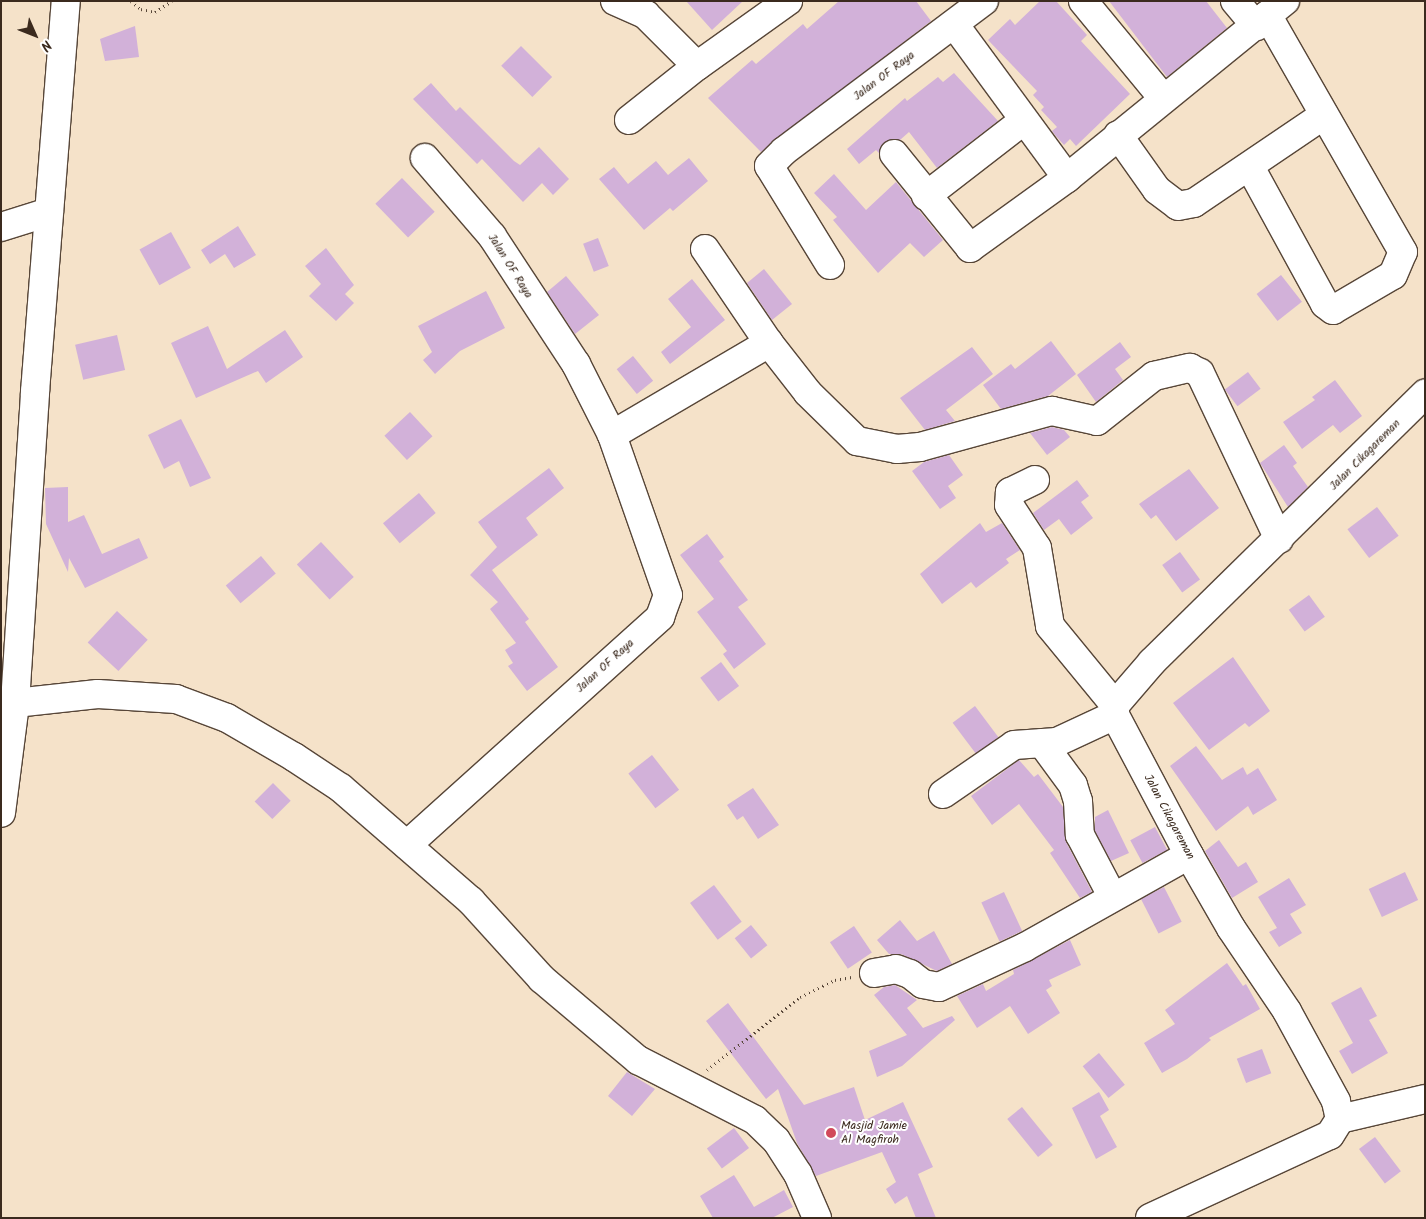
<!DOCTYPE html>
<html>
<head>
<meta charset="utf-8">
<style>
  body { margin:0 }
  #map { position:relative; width:1426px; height:1219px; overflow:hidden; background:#f5e2c9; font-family:Kalam,sans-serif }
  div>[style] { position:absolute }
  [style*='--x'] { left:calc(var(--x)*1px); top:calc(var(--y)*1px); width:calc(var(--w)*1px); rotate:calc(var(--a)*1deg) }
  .building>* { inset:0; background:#d2b1d9; transform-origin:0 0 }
  .path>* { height:3px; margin-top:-1.5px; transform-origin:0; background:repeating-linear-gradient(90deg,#574638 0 1px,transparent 0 5px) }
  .roads { filter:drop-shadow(1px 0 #574638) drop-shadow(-1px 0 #574638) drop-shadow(0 1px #574638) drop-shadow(0 -1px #574638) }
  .minor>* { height:28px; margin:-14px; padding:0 14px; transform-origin:14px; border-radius:14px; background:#fff }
  .dots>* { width:14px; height:14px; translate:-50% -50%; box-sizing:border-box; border:2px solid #fff; border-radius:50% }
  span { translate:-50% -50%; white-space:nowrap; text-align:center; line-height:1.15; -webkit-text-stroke:4px #fff; paint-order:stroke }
  .street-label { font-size:12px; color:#3b2a1e }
  .poi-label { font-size:12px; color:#3b2a1e }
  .left { translate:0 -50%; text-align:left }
  .frame { position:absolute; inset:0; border:2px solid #3b2a1e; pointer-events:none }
  .north { position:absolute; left:10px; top:10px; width:50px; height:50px; -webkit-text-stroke:4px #fff; paint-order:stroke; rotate:134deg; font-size:14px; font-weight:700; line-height:20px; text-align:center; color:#3b2a1e }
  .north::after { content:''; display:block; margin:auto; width:18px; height:22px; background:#3b2a1e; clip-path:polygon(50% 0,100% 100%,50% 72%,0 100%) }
</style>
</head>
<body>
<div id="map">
  <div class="building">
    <div style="clip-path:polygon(686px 1px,743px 1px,712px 30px)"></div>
    <div style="clip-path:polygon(839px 1px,916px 1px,931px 21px,761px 152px,708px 98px,752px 60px,756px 64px,803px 24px,807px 29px)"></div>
    <div style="clip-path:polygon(1040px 1px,1056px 1px,1087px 35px,1081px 41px,1130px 94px,1076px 146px,1070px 139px,1064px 145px,1055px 135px,1052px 131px,1057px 127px,1041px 110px,1044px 107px,1033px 95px,1037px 91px,988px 40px,1010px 19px,1015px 25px)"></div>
    <div style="clip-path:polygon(1109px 1px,1206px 1px,1227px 28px,1167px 77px)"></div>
    <div style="clip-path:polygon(135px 26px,139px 57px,105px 61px,100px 39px)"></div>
    <div style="left:521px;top:46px;width:44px;height:28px;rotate:45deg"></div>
    <div style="clip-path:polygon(954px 73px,998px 121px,937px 168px,909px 132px,900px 140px,885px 142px,879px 153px,876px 150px,859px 164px,847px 149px,905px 98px,907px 101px,938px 77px,943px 82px)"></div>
    <div style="clip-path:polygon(431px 83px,456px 111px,460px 107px,514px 161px,520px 165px,539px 147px,569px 179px,553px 195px,542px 183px,523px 202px,482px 159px,477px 164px,413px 99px)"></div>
    <div style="clip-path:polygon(689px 158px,708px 181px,673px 211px,670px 208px,644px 230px,599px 179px,614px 167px,628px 184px,656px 161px,668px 175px)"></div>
    <div style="clip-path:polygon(834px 174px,866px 210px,896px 182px,943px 240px,924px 257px,910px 243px,878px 273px,833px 220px,837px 217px,814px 193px)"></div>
    <div style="left:402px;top:178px;width:47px;height:37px;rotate:46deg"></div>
    <div style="clip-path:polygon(238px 226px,256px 255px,234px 268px,225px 254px,210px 264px,201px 250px)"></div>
    <div style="left:171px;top:232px;width:41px;height:36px;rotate:61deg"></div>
    <div style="left:598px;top:238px;width:30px;height:16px;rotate:69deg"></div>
    <div style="clip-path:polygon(326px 248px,354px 285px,345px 294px,354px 303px,336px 321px,309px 296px,321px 284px,305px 266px)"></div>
    <div style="clip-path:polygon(764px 269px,792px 304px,772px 320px,747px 283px)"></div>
    <div style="left:1281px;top:275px;width:34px;height:31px;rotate:52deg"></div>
    <div style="clip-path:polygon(566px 276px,599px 315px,575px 334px,547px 292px)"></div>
    <div style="clip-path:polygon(692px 279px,725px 320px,670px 364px,661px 352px,691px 327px,668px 299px)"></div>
    <div style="clip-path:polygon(486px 291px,505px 328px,460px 351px,435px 374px,423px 360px,432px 352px,418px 326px)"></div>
    <div style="clip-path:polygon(208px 326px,227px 369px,285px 330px,303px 357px,266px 383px,258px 371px,196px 398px,171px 343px)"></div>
    <div style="left:117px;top:335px;width:36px;height:43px;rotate:77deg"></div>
    <div style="clip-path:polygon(1051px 341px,1076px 374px,1048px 396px,1001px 409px,983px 385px,1011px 364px,1015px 369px)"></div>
    <div style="clip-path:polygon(1120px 342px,1131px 357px,1115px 369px,1123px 380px,1096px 402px,1077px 375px)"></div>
    <div style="clip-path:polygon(972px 347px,993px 374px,946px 410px,955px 421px,925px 430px,900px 398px)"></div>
    <div style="left:633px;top:356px;width:32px;height:21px;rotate:51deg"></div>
    <div style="left:1248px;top:372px;width:21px;height:29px;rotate:53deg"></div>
    <div style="clip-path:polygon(1335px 380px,1362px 416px,1340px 433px,1333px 425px,1302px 449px,1283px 422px,1315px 400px,1312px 397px)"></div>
    <div style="left:410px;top:412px;width:33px;height:35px;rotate:47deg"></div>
    <div style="clip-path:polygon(181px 419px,211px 478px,190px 487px,179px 461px,164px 469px,148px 435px)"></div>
    <div style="clip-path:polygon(1052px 427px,1064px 430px,1070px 437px,1047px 455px,1030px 433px)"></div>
    <div style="clip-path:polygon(1284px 445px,1297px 463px,1293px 466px,1308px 487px,1288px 507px,1260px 463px)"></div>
    <div style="clip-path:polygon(949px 455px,963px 475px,948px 486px,956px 498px,940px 509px,912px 471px,924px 462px)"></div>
    <div style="clip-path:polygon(549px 468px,564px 488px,526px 518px,538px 535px,492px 570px,529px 619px,525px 622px,558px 667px,527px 691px,508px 666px,513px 663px,505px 650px,516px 643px,490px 609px,498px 602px,470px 575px,497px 547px,478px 522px)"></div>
    <div style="clip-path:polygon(1189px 469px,1219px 508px,1176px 541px,1156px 515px,1151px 519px,1139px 504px)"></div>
    <div style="clip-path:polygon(1077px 480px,1089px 496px,1081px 502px,1093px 518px,1071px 535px,1059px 519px,1044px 530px,1033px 513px)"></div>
    <div style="clip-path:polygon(68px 487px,68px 522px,84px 515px,102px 554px,139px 538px,148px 558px,85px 588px,69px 558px,68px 572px,46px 524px,45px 488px)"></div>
    <div style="left:419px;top:493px;width:26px;height:47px;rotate:50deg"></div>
    <div style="left:1377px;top:507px;width:36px;height:37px;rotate:53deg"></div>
    <div style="clip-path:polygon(980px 523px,986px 532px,1002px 523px,1020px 550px,1006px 559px,1009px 563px,976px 588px,971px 582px,942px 604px,920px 574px)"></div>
    <div style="clip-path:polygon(707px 534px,724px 557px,719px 561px,748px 600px,738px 607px,766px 644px,734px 669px,723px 654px,727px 651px,697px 612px,714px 599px,680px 555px)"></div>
    <div style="left:321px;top:542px;width:48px;height:33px;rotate:47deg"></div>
    <div style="left:1180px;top:552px;width:34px;height:22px;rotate:54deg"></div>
    <div style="left:261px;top:556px;width:23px;height:46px;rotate:50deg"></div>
    <div style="left:1309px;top:595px;width:27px;height:25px;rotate:54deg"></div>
    <div style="left:117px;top:611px;width:42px;height:43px;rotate:43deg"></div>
    <div style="clip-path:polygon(1233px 657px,1270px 711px,1249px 727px,1245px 723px,1209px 750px,1173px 703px)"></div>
    <div style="left:721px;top:662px;width:30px;height:26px;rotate:53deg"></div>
    <div style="left:975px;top:706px;width:39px;height:28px;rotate:53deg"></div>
    <div style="clip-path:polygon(1196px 746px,1222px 780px,1243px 767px,1247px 775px,1258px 768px,1277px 800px,1253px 815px,1248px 806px,1216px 831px,1170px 766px)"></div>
    <div style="left:652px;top:755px;width:44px;height:30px;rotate:52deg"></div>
    <div style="clip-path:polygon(1019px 760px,1034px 777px,1038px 774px,1063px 807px,1066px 842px,1092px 892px,1080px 898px,1050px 853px,1054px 850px,1019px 804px,992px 825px,971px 796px)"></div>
    <div style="left:273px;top:783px;width:25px;height:26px;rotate:45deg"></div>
    <div style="clip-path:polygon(753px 788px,779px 825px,758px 839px,743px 816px,737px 820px,727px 805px)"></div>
    <div style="clip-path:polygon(1108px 810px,1129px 853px,1111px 861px,1095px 831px,1095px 817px)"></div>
    <div style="left:1155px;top:827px;width:26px;height:28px;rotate:62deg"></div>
    <div style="clip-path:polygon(1219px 840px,1238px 867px,1246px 862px,1258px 882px,1232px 898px,1205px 851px)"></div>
    <div style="left:1405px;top:872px;width:31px;height:40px;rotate:65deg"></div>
    <div style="clip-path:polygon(1289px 878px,1306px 905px,1290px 914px,1302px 933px,1279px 947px,1269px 932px,1277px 928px,1258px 897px)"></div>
    <div style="left:714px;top:885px;width:46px;height:30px;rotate:53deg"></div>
    <div style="left:1164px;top:887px;width:39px;height:26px;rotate:63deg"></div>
    <div style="left:1004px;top:892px;width:43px;height:25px;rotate:65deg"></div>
    <div style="clip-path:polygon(900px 920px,917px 941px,934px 931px,952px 964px,937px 971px,901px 954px,889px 954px,877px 940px)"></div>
    <div style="left:751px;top:925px;width:26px;height:21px;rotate:51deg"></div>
    <div style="left:854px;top:926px;width:32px;height:29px;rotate:56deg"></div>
    <div style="clip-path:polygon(1070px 940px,1081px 965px,1049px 980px,1052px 986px,1046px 990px,1060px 1013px,1028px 1034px,1010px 1006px,977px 1028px,957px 996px,983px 984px,986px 991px,1014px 974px,1013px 970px)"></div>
    <div style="clip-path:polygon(1227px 963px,1243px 986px,1246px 984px,1260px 1009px,1209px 1038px,1211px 1040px,1187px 1059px,1162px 1073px,1144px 1043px,1175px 1024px,1165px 1010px)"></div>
    <div style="clip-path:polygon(895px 985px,917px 1000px,907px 1008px,923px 1028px,952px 1016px,955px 1020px,902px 1066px,877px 1077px,869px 1051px,907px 1035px,874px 995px,884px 987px)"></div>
    <div style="clip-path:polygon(1361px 987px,1377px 1016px,1369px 1020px,1388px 1053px,1352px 1074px,1339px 1051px,1353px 1043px,1331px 1003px)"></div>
    <div style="clip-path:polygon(728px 1003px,804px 1105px,854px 1087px,865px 1120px,903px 1102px,933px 1167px,918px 1174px,936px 1218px,916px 1218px,907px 1196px,895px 1204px,886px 1189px,896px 1182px,882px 1152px,816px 1176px,797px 1143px,778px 1089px,766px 1099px,706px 1021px)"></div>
    <div style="left:1262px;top:1049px;width:26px;height:27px;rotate:69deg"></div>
    <div style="left:1099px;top:1053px;width:41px;height:21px;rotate:51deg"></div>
    <div style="clip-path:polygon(627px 1072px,655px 1089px,632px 1116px,608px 1096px)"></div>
    <div style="clip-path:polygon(1099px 1092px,1109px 1110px,1100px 1116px,1117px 1147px,1096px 1159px,1072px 1108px)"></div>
    <div style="left:1022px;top:1107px;width:49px;height:19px;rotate:51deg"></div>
    <div style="left:734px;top:1128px;width:25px;height:34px;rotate:53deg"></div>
    <div style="left:1375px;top:1137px;width:43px;height:20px;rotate:53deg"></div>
    <div style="clip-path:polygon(734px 1175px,754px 1207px,784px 1190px,793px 1207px,772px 1218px,713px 1218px,700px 1196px)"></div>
  </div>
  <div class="path">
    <div style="--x:131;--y:1;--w:13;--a:39"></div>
    <div style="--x:141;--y:9;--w:14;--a:12"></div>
    <div style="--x:155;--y:12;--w:20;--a:-33"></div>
    <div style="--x:707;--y:1070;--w:118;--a:-38.1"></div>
    <div style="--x:800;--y:997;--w:39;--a:-26"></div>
    <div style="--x:835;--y:980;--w:17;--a:-10"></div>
  </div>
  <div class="roads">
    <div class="minor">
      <div style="--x:615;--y:1;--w:34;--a:24"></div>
      <div style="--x:646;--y:15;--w:72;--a:45"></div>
      <div style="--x:1083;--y:1;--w:126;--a:50.5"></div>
      <div style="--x:1235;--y:1;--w:33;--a:50"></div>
      <div style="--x:954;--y:24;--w:191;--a:53.7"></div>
      <div style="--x:629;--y:120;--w:87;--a:-38.5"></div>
      <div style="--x:697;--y:66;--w:112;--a:-35.5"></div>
      <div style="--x:1118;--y:135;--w:67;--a:54.7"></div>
      <div style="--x:1157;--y:190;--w:26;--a:37"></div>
      <div style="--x:1178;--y:206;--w:16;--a:-11"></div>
      <div style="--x:1194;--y:203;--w:157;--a:-34.1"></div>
      <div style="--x:894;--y:154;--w:121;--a:51"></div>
      <div style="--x:970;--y:248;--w:120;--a:-35.8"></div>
      <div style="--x:1067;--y:178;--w:281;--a:-39.1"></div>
      <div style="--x:1250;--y:167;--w:156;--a:61.3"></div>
      <div style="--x:1325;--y:304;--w:10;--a:37"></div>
      <div style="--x:1333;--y:310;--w:69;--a:-30.3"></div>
      <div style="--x:1393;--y:275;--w:25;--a:-67"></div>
      <div style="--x:1403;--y:252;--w:273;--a:-119.8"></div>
      <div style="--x:926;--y:196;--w:123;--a:-37.7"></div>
      <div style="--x:1;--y:227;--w:50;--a:-17.4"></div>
      <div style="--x:705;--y:249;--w:114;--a:55.8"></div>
      <div style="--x:769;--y:343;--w:63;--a:52"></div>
      <div style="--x:808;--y:393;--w:69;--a:44.4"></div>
      <div style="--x:857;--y:441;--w:41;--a:11.3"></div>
      <div style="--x:897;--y:449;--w:23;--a:-5"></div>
      <div style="--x:920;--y:447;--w:137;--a:-15.3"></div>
      <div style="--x:1052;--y:411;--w:46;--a:12.5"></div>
      <div style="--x:1097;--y:421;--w:73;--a:-38.3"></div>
      <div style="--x:1154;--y:376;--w:37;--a:-13"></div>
      <div style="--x:1190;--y:368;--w:11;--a:27"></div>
      <div style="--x:1200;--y:373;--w:184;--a:64.6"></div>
      <div style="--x:830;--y:265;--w:116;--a:-121.6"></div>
      <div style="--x:769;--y:166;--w:21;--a:-45"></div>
      <div style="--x:784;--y:151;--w:250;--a:-36.9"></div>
      <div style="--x:612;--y:435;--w:182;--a:-30.4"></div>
      <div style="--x:1035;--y:480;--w:28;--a:154"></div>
      <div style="--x:1010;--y:492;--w:13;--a:94"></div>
      <div style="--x:1009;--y:505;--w:51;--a:56.9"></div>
      <div style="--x:1037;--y:548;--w:79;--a:80.5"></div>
      <div style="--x:1050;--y:626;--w:102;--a:50.6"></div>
      <div style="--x:15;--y:703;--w:83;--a:-6.2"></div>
      <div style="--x:98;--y:694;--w:78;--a:3.7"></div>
      <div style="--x:176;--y:699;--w:54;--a:20.4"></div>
      <div style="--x:227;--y:718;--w:78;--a:30.2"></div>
      <div style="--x:294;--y:757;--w:56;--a:33.4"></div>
      <div style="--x:341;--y:788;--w:172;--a:41"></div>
      <div style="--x:471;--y:901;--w:105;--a:47.7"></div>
      <div style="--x:542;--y:979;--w:126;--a:40.2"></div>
      <div style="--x:638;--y:1060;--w:131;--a:27.1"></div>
      <div style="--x:755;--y:1120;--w:29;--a:44"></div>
      <div style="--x:776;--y:1140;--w:40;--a:57.1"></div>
      <div style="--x:798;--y:1174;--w:48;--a:66.6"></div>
      <div style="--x:1042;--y:743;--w:52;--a:53.6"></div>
      <div style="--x:1073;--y:785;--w:17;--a:73"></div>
      <div style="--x:1078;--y:801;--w:34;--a:87"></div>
      <div style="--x:1080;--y:835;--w:69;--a:62.3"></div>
      <div style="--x:943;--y:794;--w:86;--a:-34.6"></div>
      <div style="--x:1014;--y:745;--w:43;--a:-4"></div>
      <div style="--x:1057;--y:742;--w:64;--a:-25"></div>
      <div style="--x:1;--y:813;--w:111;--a:-82.7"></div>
      <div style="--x:15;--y:703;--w:312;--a:-86.3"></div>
      <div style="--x:35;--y:392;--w:392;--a:-85.5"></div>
      <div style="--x:407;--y:845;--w:341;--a:-42"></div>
      <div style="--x:660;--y:617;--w:23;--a:-70"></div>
      <div style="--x:668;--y:595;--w:170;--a:-109.3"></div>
      <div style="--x:612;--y:435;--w:80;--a:-116.9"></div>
      <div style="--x:576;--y:364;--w:153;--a:-123.3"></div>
      <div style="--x:492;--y:236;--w:103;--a:-130.7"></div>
      <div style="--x:874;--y:973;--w:22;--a:-10"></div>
      <div style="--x:896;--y:969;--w:15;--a:20"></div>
      <div style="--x:910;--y:974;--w:16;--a:38"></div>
      <div style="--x:923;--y:984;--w:16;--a:11"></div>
      <div style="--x:939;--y:987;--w:95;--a:-24.9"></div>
      <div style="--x:1025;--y:947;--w:188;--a:-29.3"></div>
      <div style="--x:1340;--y:1119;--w:87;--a:-13.2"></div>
      <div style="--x:1150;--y:1218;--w:198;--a:-24.8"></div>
      <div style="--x:1330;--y:1135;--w:19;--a:-58"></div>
      <div style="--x:1340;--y:1119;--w:18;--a:-103"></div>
      <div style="--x:1336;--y:1101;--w:102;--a:-118.6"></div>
      <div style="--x:1287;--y:1011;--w:100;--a:-124"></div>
      <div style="--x:1231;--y:928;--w:84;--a:-119.9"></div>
      <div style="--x:1189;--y:855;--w:158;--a:-117.9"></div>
      <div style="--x:1115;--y:715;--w:10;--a:-90"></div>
      <div style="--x:1115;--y:705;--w:57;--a:-49.3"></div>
      <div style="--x:1152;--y:662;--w:383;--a:-44.5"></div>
    </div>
  </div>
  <div class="dots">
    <div style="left:831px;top:1133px;background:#d1495b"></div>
  </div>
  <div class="street-label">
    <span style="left:884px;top:76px;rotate:-37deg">Jalan OF Raya</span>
    <span style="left:510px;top:266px;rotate:58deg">Jalan OF Raya</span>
    <span style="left:1365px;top:455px;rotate:-45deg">Jalan Cikagareman</span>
    <span style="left:605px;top:666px;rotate:-42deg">Jalan OF Raya</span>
    <span style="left:1169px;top:817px;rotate:62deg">Jalan Cikagareman</span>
  </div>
  <div class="poi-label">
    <span class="left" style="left:841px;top:1133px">Masjid Jamie<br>Al Magfiroh</span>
  </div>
  <div class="frame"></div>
  <div class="north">N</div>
</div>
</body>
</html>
